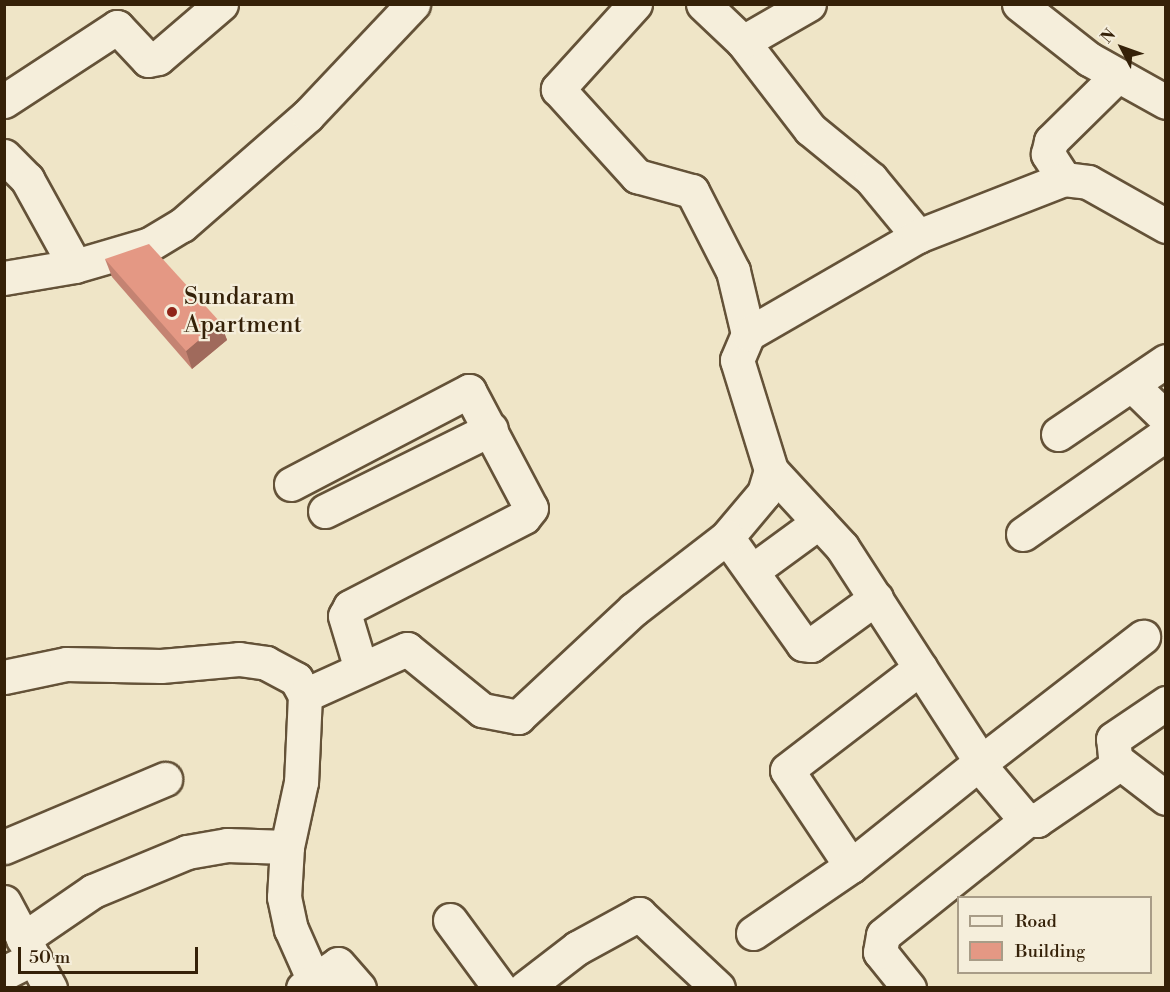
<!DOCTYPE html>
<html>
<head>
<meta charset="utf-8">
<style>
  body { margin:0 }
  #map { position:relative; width:1170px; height:992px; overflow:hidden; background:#efe5c7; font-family:"Libre Bodoni",serif }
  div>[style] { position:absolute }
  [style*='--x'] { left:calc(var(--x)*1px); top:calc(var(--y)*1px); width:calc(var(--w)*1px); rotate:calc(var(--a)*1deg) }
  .roads { filter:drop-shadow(2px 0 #645238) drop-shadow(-2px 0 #645238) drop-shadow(0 2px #645238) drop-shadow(0 -2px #645238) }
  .minor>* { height:33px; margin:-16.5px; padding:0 16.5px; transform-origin:16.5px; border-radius:16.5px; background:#f5eedb }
  .wall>* { inset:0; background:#c48372 }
  .shaded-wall>* { inset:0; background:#a06a5c }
  .building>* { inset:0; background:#e49884 }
  .dots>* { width:16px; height:16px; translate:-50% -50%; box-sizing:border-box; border:3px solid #f5eedb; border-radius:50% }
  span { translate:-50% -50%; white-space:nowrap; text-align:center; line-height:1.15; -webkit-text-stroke:4.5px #f5eedb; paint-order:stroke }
  .poi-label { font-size:24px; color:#352108 }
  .left { translate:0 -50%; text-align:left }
  .frame { position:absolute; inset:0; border:6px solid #352108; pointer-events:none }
  .legend { position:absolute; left:957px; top:896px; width:195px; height:78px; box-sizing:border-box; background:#f5eedb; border:2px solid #a89c87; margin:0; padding:8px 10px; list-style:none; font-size:18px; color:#352108 }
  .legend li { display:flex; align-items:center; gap:12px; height:30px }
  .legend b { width:30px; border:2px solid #a89c87 }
  .north { position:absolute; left:1092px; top:18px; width:60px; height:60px; -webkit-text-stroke:4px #f5eedb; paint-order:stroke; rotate:311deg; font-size:16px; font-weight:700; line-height:24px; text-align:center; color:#352108 }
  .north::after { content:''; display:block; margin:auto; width:21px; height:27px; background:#352108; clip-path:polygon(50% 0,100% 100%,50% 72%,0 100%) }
  .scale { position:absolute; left:18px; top:947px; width:180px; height:27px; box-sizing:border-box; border:3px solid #352108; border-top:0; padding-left:8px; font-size:18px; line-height:21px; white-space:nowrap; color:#352108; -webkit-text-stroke:4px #f5eedb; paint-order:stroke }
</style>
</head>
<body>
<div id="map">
  <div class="roads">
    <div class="minor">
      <div style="--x:635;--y:4;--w:115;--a:132.2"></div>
      <div style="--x:558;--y:89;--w:118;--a:47.8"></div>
      <div style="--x:637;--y:176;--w:57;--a:15.3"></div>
      <div style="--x:692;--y:191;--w:90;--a:62.9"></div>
      <div style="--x:733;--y:271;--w:65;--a:76.6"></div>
      <div style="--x:703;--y:4;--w:55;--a:43.5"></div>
      <div style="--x:743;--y:42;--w:110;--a:52.4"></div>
      <div style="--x:810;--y:129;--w:79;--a:39.3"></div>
      <div style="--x:871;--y:179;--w:74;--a:50.5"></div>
      <div style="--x:1019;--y:4;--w:89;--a:38.2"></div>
      <div style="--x:1089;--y:59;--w:88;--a:29.2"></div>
      <div style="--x:743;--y:42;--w:76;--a:-29.9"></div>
      <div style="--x:4;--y:101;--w:135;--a:-33.2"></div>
      <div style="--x:117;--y:27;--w:45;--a:46.8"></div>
      <div style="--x:148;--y:60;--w:10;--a:-11"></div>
      <div style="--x:158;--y:58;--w:83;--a:-40.6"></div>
      <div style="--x:4;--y:156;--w:33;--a:45"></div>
      <div style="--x:27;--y:179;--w:99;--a:61.1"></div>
      <div style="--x:1064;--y:179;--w:30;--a:-123"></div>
      <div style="--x:1048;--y:154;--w:13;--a:-77"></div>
      <div style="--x:1051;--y:141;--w:93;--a:-44.6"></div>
      <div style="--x:4;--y:278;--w:72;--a:-9.6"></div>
      <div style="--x:75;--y:266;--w:78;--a:-16.3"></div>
      <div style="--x:150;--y:244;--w:37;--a:-31"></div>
      <div style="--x:182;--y:225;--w:167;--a:-41.1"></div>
      <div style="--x:308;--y:115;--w:153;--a:-46.6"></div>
      <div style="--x:1134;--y:387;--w:45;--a:44.1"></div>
      <div style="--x:1058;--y:434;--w:130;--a:-34.1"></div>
      <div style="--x:291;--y:484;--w:201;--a:-27.6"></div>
      <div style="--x:469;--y:391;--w:132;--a:62.1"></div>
      <div style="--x:531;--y:508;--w:11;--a:128"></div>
      <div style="--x:524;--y:517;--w:196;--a:152.7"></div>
      <div style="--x:350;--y:607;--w:10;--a:119"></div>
      <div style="--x:345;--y:616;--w:52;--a:73.3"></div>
      <div style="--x:325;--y:511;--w:185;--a:-26.3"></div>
      <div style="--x:1023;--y:534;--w:174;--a:-35"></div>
      <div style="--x:752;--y:571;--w:83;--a:-36.2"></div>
      <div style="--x:876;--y:598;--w:80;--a:144.1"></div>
      <div style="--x:811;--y:645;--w:8;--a:-173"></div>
      <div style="--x:803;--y:644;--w:131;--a:-125.4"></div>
      <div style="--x:727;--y:537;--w:57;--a:-49.9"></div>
      <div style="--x:764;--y:493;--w:24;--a:-73"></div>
      <div style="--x:771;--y:470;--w:115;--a:-107.2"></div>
      <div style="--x:737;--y:360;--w:28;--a:-67"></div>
      <div style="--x:748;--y:334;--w:196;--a:-30"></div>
      <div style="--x:918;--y:236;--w:157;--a:-21.3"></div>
      <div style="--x:1064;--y:179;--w:24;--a:7"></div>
      <div style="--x:1088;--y:182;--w:90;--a:29.4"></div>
      <div style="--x:4;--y:677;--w:63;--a:-11.8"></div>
      <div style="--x:66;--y:664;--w:95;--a:1.2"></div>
      <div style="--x:161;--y:666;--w:78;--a:-5.1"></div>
      <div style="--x:239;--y:659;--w:27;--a:8"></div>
      <div style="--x:266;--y:663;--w:34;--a:28"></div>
      <div style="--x:296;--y:679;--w:18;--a:61"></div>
      <div style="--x:305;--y:695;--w:87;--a:92.6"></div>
      <div style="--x:301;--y:782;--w:66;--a:102.2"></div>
      <div style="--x:287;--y:847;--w:50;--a:93.4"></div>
      <div style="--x:284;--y:897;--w:33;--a:78"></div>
      <div style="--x:291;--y:929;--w:57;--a:66.1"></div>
      <div style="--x:305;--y:695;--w:112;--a:-24.3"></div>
      <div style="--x:407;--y:649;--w:97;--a:39.1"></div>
      <div style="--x:482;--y:710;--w:37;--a:11"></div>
      <div style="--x:518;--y:717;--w:158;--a:-43"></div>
      <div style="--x:634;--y:609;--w:118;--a:-37.7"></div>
      <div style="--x:981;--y:762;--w:205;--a:-37.7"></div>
      <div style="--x:1119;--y:762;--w:59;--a:37.5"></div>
      <div style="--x:980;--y:766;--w:68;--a:49.8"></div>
      <div style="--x:1024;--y:818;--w:13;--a:9"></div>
      <div style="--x:1037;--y:820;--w:96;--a:-34.4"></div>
      <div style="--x:1116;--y:766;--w:27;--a:-96"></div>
      <div style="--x:1113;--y:739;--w:64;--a:-34.2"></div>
      <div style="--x:4;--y:847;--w:175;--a:-22.9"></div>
      <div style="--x:851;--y:866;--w:115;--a:-123.7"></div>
      <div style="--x:787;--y:770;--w:168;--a:-37.5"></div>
      <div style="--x:4;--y:902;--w:98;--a:61.9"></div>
      <div style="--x:450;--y:920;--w:84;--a:53.7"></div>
      <div style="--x:753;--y:933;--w:119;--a:-34.4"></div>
      <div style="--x:851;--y:866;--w:166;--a:-38.7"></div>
      <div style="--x:981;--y:762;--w:256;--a:-122.9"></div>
      <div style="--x:842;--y:547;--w:105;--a:-132.7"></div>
      <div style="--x:23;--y:939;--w:85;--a:-34.4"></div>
      <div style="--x:93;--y:891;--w:102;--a:-22.5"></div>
      <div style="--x:187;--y:852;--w:41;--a:-9.9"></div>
      <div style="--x:227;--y:845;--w:60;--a:1.9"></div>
      <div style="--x:4;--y:973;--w:33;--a:-27"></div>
      <div style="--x:303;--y:988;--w:42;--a:-34.4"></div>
      <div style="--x:338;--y:964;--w:32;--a:49"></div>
      <div style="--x:525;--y:988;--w:66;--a:-37.6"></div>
      <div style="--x:577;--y:948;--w:71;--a:-28.7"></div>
      <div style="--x:639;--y:914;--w:108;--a:43.1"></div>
      <div style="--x:909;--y:988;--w:46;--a:-128.9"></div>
      <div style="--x:880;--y:952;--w:17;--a:-80"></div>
      <div style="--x:883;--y:935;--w:184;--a:-38.6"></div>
    </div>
  </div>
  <div class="wall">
    <div style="clip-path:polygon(105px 259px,220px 322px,227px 340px,192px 369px,112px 277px)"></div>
  </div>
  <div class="shaded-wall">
    <div style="clip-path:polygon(220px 322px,227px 340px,192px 369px,186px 351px)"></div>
  </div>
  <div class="building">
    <div style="clip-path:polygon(149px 244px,220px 322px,186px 351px,105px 259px)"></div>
  </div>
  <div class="dots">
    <div style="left:172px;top:312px;background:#8f2418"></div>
  </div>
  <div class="poi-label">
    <span class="left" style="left:184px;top:312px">Sundaram<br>Apartment</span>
  </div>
  <div class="frame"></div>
  <ul class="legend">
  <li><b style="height:8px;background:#f5eedb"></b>Road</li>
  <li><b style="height:16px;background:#e49884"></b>Building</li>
  </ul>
  <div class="north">N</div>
  <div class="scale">50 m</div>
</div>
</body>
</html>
